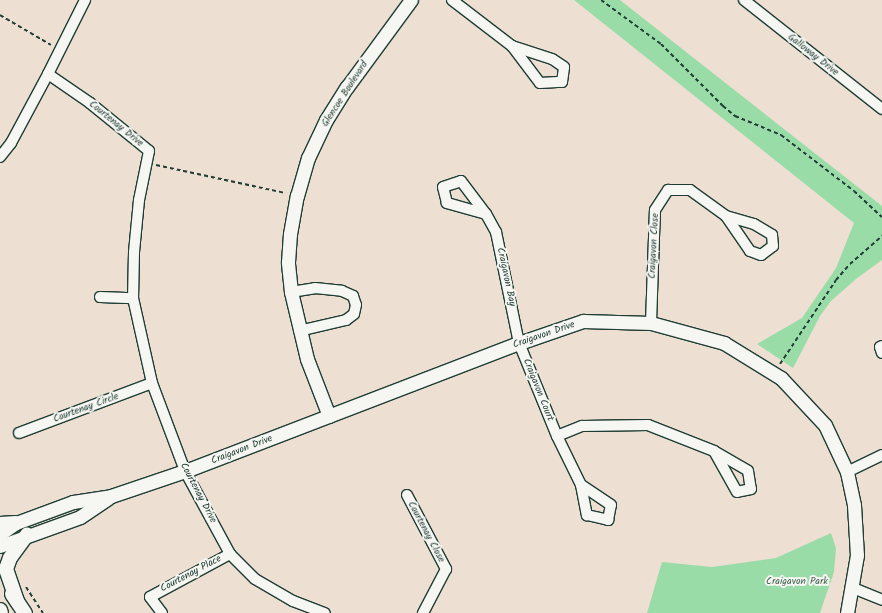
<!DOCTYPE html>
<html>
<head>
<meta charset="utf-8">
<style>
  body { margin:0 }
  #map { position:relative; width:882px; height:613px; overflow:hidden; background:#ede0d2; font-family:Kalam,sans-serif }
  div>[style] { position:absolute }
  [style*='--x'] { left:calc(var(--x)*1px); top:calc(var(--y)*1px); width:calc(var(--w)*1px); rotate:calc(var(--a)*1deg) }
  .green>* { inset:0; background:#9adca7 }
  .path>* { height:2px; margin-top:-1px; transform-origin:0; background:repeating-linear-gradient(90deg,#1f3d34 0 4px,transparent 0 7px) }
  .roads { filter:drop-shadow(1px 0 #1f3d34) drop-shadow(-1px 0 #1f3d34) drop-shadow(0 1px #1f3d34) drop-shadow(0 -1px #1f3d34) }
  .minor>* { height:10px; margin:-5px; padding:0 5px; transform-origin:5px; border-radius:5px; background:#f6f6f2 }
  .tertiary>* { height:13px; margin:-6.5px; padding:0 6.5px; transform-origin:6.5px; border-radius:6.5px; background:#f6f6f2 }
  .secondary>* { height:14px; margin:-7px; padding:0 7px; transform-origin:7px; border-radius:7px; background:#f6f6f2 }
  span { translate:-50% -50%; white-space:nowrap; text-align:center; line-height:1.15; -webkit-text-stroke:4px #f6f6f2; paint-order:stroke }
  .street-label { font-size:10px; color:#1f3d34 }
  .park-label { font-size:10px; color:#385d4b }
</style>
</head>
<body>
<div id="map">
  <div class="green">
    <div style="clip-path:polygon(574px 0,620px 0,882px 206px,882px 260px,856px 279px,831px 301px,820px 316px,793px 368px,757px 344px,802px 318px,836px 268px,854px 223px)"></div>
    <div style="clip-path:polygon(831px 533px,836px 548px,834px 572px,820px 613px,647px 613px,662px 562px,712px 567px,776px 558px)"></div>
  </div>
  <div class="path">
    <div style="--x:601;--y:0;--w:74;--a:36.3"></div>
    <div style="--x:661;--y:44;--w:88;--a:45"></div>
    <div style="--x:723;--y:106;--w:16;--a:40"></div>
    <div style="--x:735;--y:116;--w:50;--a:22.4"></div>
    <div style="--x:781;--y:135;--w:92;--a:37.5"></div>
    <div style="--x:854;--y:191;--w:38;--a:43"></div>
    <div style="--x:0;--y:15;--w:59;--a:30.5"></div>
    <div style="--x:156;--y:165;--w:133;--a:12.2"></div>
    <div style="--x:780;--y:364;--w:101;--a:-56.3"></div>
    <div style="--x:836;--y:280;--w:21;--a:-49"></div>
    <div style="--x:850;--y:264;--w:43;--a:-41.2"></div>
    <div style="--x:26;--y:587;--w:31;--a:57"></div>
  </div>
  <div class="roads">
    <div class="minor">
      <div style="--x:452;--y:0;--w:76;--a:37.5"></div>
      <div style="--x:512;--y:46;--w:46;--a:52.9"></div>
      <div style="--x:540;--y:83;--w:22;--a:-3"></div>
      <div style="--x:562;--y:82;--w:15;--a:-82"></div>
      <div style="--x:564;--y:67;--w:14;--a:-146"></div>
      <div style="--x:552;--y:59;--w:42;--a:-162"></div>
      <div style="--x:744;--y:0;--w:176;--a:38.3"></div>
      <div style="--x:48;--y:74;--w:51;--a:34.6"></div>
      <div style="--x:90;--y:103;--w:76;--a:39.1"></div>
      <div style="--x:149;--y:151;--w:50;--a:101.5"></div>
      <div style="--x:139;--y:200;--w:52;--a:95.5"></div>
      <div style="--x:134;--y:252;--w:46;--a:91.2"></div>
      <div style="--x:133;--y:298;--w:87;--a:77.4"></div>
      <div style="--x:152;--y:383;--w:94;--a:69.4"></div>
      <div style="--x:185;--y:471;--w:94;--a:61.5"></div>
      <div style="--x:230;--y:554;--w:35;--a:45"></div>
      <div style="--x:255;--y:579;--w:44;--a:30.1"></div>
      <div style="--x:293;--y:601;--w:34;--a:21"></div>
      <div style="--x:0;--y:157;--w:18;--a:-52"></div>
      <div style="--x:11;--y:143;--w:78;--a:-61.8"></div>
      <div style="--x:48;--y:74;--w:83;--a:-63.4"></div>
      <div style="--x:486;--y:214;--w:41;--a:-164.2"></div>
      <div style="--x:447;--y:203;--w:16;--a:-104"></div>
      <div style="--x:443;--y:187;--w:19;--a:-18"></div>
      <div style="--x:461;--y:181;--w:41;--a:52.9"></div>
      <div style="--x:486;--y:214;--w:21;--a:61"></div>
      <div style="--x:496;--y:232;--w:113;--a:78.3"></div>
      <div style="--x:519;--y:343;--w:100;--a:67.8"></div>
      <div style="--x:557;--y:436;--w:55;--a:63.9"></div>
      <div style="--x:581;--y:485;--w:31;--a:79"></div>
      <div style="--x:587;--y:515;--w:22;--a:13"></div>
      <div style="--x:608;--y:520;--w:15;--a:-79"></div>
      <div style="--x:611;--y:505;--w:36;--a:-146"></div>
      <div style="--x:726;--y:216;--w:29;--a:16"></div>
      <div style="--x:754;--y:224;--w:21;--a:31"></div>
      <div style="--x:772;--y:235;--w:11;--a:85"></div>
      <div style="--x:773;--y:246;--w:15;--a:143"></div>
      <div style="--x:761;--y:255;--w:12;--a:-160"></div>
      <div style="--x:750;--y:251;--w:42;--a:-124.4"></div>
      <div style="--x:291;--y:292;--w:24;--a:-9"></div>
      <div style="--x:315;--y:288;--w:27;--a:6"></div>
      <div style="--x:342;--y:291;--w:12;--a:24"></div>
      <div style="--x:353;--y:296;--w:9;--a:72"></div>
      <div style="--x:356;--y:305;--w:9;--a:103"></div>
      <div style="--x:354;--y:314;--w:10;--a:143"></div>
      <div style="--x:346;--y:320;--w:48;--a:166.8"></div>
      <div style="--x:100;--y:297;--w:33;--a:2"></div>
      <div style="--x:651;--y:323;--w:113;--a:-88"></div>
      <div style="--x:655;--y:210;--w:24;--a:-57"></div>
      <div style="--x:668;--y:190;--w:22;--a:0"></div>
      <div style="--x:690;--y:190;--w:44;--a:35.8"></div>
      <div style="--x:882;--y:346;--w:2;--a:153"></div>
      <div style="--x:880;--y:347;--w:6;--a:72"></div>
      <div style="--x:19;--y:433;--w:142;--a:-20.6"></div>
      <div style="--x:557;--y:436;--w:27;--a:-22"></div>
      <div style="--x:582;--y:426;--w:66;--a:-0.9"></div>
      <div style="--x:648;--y:425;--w:71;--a:21.5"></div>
      <div style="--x:714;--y:451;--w:39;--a:30"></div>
      <div style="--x:748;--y:471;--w:18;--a:81"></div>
      <div style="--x:751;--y:489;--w:14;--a:168"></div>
      <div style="--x:737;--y:492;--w:47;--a:-119.3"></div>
      <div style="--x:847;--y:472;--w:39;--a:-26"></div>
      <div style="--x:407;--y:495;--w:84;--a:62.2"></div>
      <div style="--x:446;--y:569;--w:50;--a:117.6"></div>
      <div style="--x:853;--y:588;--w:31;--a:22"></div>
      <div style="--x:162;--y:613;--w:20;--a:-127"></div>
      <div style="--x:150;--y:597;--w:91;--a:-28.3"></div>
    </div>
    <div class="tertiary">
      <div style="--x:329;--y:416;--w:61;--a:-111.1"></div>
      <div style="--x:307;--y:359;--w:69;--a:-103.4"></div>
      <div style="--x:291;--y:292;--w:30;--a:-96"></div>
      <div style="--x:288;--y:262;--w:28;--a:-86"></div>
      <div style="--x:290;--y:234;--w:39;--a:-80"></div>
      <div style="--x:297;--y:196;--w:40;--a:-74"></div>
      <div style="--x:308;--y:158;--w:42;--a:-64.7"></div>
      <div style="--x:326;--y:120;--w:39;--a:-58"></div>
      <div style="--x:347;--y:87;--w:108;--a:-53.7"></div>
      <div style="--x:0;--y:534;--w:19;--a:-35"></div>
      <div style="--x:16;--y:523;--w:61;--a:-20.2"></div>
      <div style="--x:73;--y:502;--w:38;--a:-9"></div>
      <div style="--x:111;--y:496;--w:78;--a:-18.7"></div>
      <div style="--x:185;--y:471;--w:358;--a:-21"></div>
      <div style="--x:519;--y:343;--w:68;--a:-19"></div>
      <div style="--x:583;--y:321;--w:68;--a:1.7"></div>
      <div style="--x:651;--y:323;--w:76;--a:15.3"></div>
      <div style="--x:724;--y:343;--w:67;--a:31.6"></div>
      <div style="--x:781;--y:378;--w:64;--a:46.9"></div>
      <div style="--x:825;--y:425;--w:52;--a:64.9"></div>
      <div style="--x:847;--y:472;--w:34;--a:78"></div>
      <div style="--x:854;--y:505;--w:50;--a:86.6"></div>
      <div style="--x:857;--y:555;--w:59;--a:99.8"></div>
      <div style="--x:0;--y:546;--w:85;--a:-19.9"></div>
      <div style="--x:80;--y:517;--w:34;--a:-34"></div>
    </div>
    <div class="secondary">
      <div style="--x:0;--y:524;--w:16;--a:-4"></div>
      <div style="--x:12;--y:594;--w:23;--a:56"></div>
      <div style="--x:17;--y:601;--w:34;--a:-109"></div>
      <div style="--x:6;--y:569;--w:12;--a:-70"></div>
      <div style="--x:10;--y:558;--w:29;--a:-54"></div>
      <div style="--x:0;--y:610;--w:3;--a:72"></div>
    </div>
  </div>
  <div class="street-label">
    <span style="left:813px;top:55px;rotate:38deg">Galloway Drive</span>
    <span style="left:345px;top:94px;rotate:-57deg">Glencoe Boulevard</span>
    <span style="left:116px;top:124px;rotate:39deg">Courtenay Drive</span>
    <span style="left:654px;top:246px;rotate:-87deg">Craigavon Close</span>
    <span style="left:506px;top:277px;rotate:78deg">Craigavon Bay</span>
    <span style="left:544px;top:335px;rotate:-19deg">Craigavon Drive</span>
    <span style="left:538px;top:390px;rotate:68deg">Craigavon Court</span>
    <span style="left:86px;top:408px;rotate:-20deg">Courtenay Circle</span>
    <span style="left:242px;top:450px;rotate:-21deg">Craigavon Drive</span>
    <span style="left:198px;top:493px;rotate:62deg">Courtenay Drive</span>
    <span style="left:426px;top:532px;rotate:62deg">Courtenay Close</span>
    <span style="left:191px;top:574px;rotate:-28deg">Courtenay Place</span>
  </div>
  <div class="park-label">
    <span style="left:797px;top:582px">Craigavon Park</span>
  </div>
</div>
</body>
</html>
